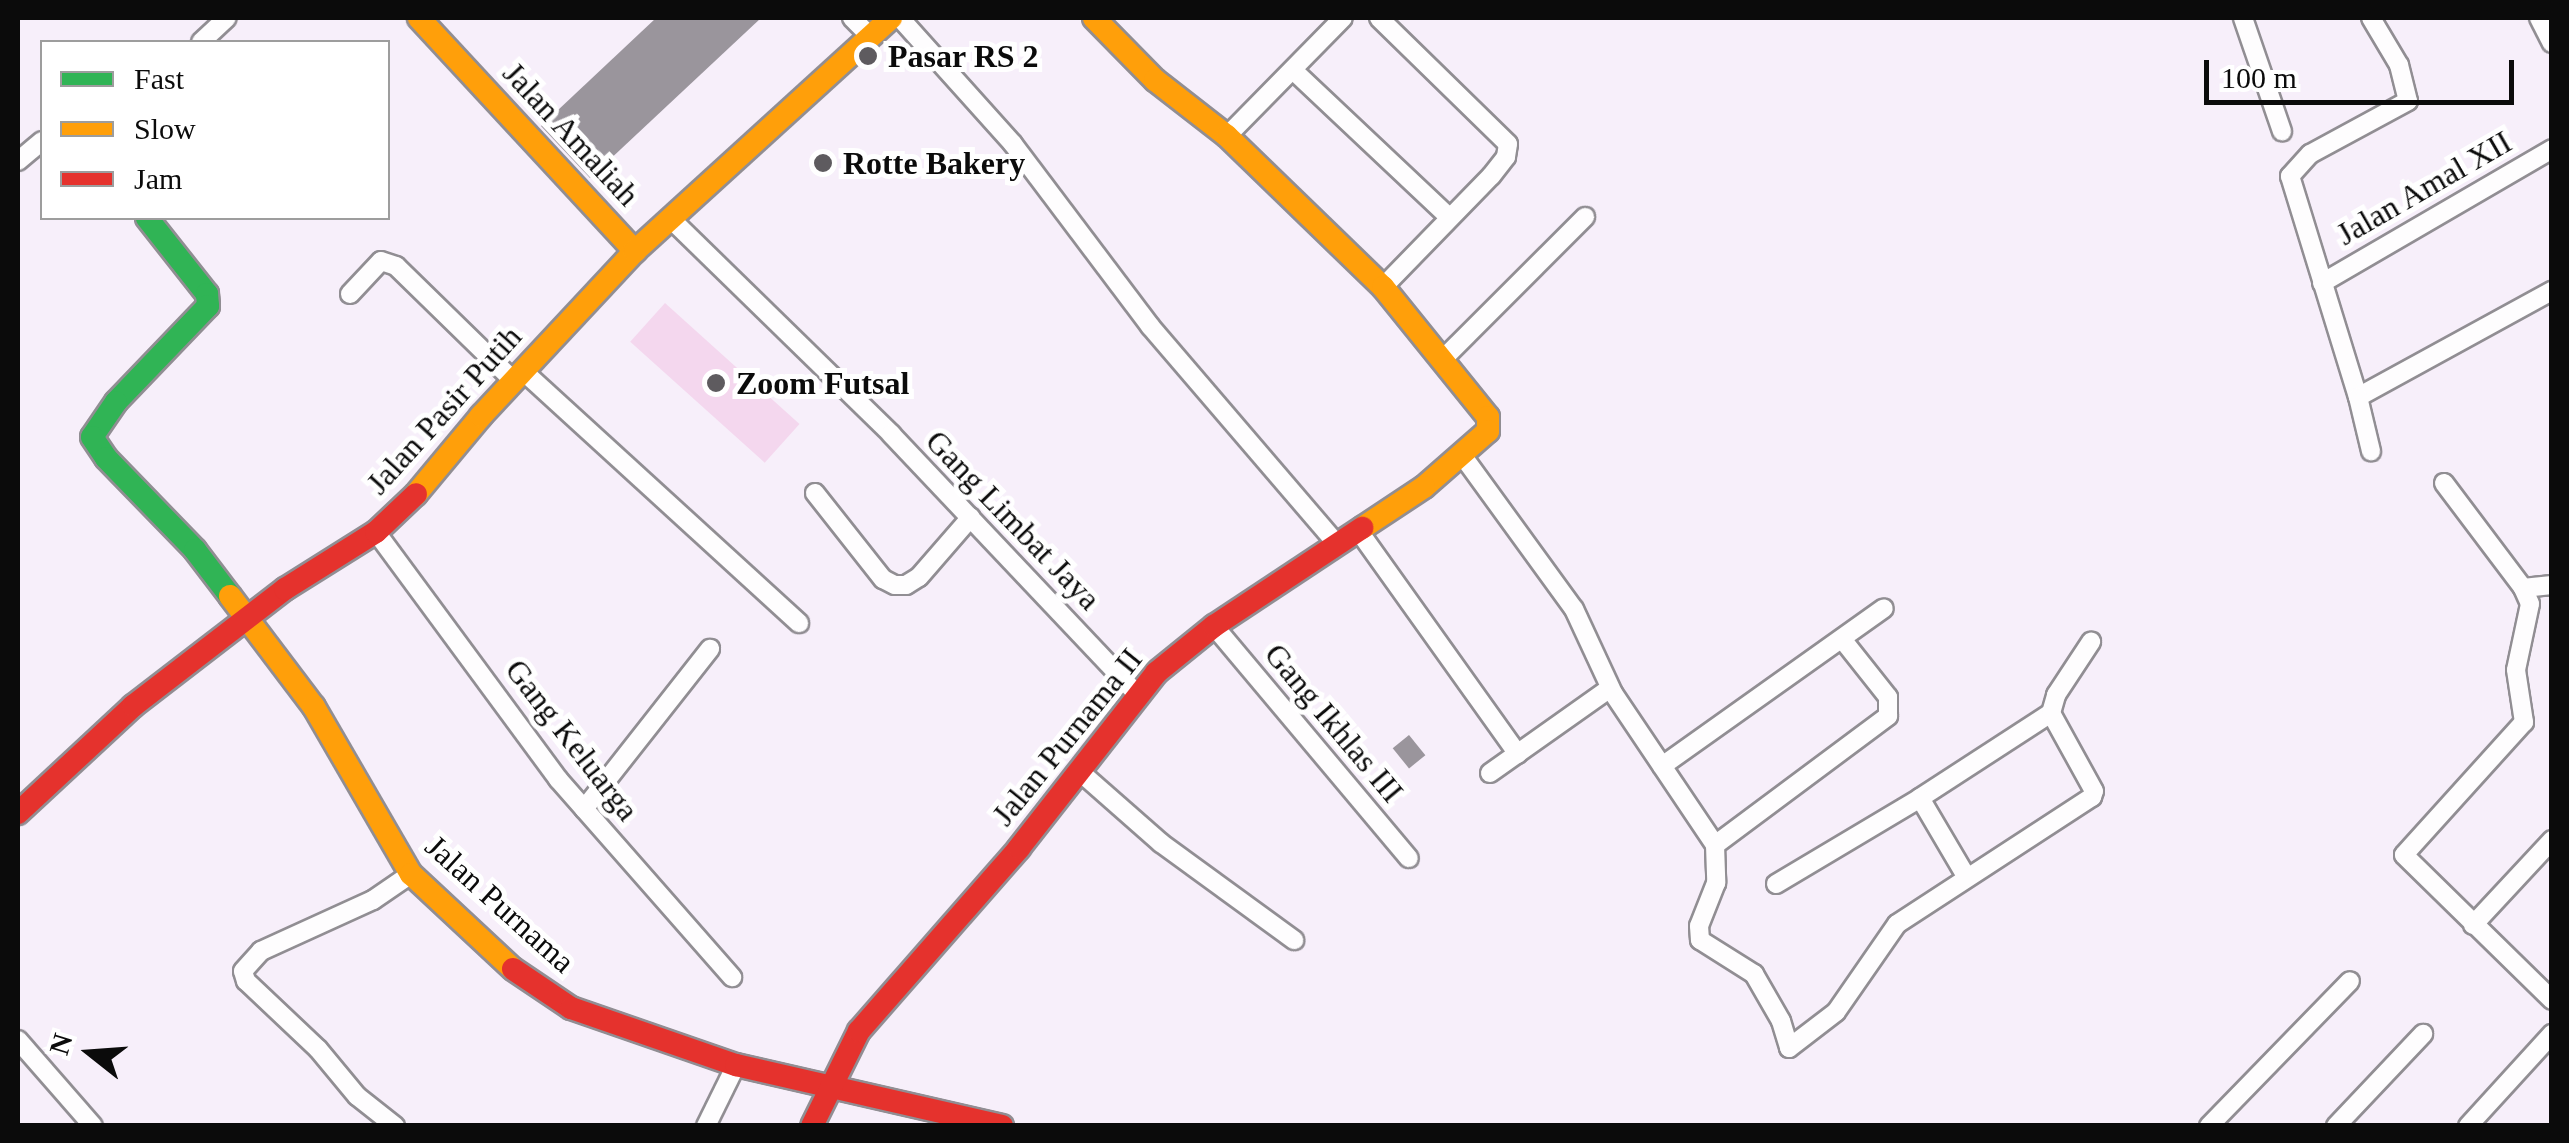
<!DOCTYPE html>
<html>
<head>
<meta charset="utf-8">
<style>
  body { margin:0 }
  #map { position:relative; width:2569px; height:1143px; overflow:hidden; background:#f7effa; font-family:Georgia,serif }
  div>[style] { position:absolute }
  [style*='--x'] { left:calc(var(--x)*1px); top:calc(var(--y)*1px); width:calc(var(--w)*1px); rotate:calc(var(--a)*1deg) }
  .pitch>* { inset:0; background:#f4d7ee; transform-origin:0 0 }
  .building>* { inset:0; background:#9a959c; transform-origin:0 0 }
  .roads { filter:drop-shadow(2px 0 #918e93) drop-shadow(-2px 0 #918e93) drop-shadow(0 2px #918e93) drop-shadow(0 -2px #918e93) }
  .street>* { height:18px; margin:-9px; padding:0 9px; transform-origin:9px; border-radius:9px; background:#fefdfe }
  .fast>* { height:22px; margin:-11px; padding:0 11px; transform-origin:11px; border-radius:11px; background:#30b455 }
  .slow>* { height:22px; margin:-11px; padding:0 11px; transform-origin:11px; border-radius:11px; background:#ff9f0a }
  .jam>* { height:22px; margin:-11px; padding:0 11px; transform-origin:11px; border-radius:11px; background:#e5322d }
  .dots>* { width:28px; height:28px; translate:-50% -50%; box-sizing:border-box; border:5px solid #fff; border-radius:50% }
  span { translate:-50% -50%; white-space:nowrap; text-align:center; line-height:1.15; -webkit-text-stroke:10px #fff; paint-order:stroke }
  .poi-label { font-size:32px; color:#0b0b0b; font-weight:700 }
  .left { translate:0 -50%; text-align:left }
  .street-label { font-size:32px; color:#0b0b0b }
  .frame { position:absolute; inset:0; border:20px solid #0b0b0b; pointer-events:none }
  .legend { position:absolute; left:40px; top:40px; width:350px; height:180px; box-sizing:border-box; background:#fff; border:2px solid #9d9d9d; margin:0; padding:12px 18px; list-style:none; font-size:30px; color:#0b0b0b }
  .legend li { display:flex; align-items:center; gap:20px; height:50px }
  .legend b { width:50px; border:2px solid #9d9d9d }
  .north { position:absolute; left:40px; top:1003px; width:100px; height:100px; -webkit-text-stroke:8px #fff; paint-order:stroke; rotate:287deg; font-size:28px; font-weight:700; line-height:40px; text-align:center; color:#0b0b0b }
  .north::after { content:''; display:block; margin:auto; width:35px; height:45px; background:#0b0b0b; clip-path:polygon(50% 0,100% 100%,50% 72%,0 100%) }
  .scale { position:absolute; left:2204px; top:60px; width:310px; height:45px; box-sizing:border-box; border:5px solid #0b0b0b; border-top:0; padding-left:12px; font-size:30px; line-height:35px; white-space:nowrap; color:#0b0b0b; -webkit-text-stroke:8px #fff; paint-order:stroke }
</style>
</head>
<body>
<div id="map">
  <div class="pitch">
    <div style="left:665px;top:303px;width:181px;height:52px;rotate:42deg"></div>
  </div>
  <div class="building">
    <div style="clip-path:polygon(656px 18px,761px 18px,590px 178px,541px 126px)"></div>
    <div style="left:1409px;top:735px;width:26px;height:21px;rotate:51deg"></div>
  </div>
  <div class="roads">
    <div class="street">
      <div style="--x:852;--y:18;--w:24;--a:45"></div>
      <div style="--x:900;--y:18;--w:169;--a:48.1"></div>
      <div style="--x:1013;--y:144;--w:228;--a:53"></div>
      <div style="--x:1150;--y:326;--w:287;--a:49.4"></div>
      <div style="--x:1379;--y:18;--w:180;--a:44.3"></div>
      <div style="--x:1508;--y:144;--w:13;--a:99"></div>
      <div style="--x:1506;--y:157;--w:24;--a:128"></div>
      <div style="--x:1491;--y:176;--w:155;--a:134.2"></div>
      <div style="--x:2243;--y:18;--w:120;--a:71"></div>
      <div style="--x:2371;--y:18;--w:55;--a:59.2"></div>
      <div style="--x:2399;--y:65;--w:37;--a:76"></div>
      <div style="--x:2408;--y:101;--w:111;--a:151.6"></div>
      <div style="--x:2310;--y:154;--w:30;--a:132"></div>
      <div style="--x:2290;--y:176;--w:231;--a:72.9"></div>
      <div style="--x:2358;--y:397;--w:221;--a:-28.7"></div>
      <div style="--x:2539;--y:18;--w:28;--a:63"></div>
      <div style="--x:201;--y:42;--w:35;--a:-43"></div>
      <div style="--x:1294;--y:71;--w:214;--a:43.3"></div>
      <div style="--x:1227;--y:136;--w:165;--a:-45.5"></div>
      <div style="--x:18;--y:161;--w:31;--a:-40"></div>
      <div style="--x:671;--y:219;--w:308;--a:44.3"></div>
      <div style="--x:891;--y:434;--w:361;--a:46.6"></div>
      <div style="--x:2322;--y:283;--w:266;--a:-30.2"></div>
      <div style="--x:350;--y:294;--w:45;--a:-46.8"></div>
      <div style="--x:381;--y:261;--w:16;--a:18"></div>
      <div style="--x:396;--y:266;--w:165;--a:44.3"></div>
      <div style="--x:1443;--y:359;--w:201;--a:-45"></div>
      <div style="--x:523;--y:371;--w:374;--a:42.4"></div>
      <div style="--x:2358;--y:397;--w:56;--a:76.5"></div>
      <div style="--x:1462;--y:455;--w:190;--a:54"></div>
      <div style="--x:1574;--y:609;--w:93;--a:65.1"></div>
      <div style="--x:1613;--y:693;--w:183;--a:56.1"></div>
      <div style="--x:1715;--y:845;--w:216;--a:-36.7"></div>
      <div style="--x:1888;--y:716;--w:19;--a:-90"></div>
      <div style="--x:1888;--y:697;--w:74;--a:-128.4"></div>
      <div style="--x:2444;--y:483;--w:131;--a:53"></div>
      <div style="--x:2523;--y:588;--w:17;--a:66"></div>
      <div style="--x:2530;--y:604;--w:67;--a:102"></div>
      <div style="--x:2516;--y:670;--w:53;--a:81.3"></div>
      <div style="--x:2524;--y:722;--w:179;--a:132.1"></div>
      <div style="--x:2404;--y:855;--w:207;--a:44.4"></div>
      <div style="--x:815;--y:493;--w:110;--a:51.7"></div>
      <div style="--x:883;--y:579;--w:13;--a:27"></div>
      <div style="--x:895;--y:585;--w:11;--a:0"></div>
      <div style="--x:906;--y:585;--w:15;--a:-32"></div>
      <div style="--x:919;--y:577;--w:79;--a:-49.1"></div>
      <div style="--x:1358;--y:530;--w:275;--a:54.5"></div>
      <div style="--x:376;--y:532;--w:307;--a:53.6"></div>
      <div style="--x:558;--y:779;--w:264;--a:48.7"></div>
      <div style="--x:2523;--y:588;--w:29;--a:-6"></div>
      <div style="--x:1214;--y:626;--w:303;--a:50"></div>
      <div style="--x:1662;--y:766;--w:272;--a:-35.4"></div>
      <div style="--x:1079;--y:771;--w:109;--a:41.3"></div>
      <div style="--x:1161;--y:843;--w:165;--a:36.1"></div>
      <div style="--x:1490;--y:773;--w:147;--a:-35.3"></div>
      <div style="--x:1920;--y:798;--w:156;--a:-33"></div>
      <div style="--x:584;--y:809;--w:204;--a:-51.8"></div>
      <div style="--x:1715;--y:845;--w:38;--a:88"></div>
      <div style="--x:1716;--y:883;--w:46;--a:111.6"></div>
      <div style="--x:1699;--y:926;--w:14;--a:86"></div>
      <div style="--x:1700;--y:940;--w:64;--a:32.2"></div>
      <div style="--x:1754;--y:974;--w:54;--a:60.1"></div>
      <div style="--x:1781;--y:1021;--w:28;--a:73"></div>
      <div style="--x:1789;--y:1048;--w:59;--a:-37.5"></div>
      <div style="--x:1836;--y:1012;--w:107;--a:-55.3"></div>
      <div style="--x:1897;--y:924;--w:233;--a:-33.1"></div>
      <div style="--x:2092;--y:797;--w:6;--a:-72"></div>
      <div style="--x:2094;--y:791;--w:89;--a:-118.9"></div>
      <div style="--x:2051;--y:713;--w:19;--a:-74"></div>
      <div style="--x:2056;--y:695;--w:64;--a:-56.6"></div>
      <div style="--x:1776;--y:884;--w:168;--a:-30.8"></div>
      <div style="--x:1920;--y:798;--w:91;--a:59.5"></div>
      <div style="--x:2473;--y:925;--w:116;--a:-47.1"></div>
      <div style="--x:18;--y:1040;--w:114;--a:48.9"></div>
      <div style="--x:395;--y:1126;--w:48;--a:-141.7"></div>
      <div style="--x:357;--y:1096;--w:61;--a:-129.7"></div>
      <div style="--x:318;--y:1049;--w:99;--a:-136.6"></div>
      <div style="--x:246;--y:981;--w:10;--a:-107"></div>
      <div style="--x:243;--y:971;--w:27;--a:-48"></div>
      <div style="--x:261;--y:951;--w:123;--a:-24.5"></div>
      <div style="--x:373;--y:900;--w:46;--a:-34.4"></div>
      <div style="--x:706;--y:1126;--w:68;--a:-63.8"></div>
      <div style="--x:2209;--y:1126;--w:202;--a:-45.8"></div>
      <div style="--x:2336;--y:1126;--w:127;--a:-46.6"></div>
      <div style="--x:2468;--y:1126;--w:125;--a:-47.6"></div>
    </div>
    <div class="fast">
      <div style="--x:147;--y:218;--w:97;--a:51.7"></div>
      <div style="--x:207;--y:294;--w:12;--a:85"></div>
      <div style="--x:208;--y:306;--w:133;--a:133.8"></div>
      <div style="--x:116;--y:402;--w:42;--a:124.4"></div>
      <div style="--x:92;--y:437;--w:25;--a:56"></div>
      <div style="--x:106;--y:458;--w:128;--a:45.9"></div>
      <div style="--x:195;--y:550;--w:58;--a:52.7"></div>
    </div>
    <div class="slow">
      <div style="--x:419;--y:18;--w:318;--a:47.2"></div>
      <div style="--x:1094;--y:18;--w:87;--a:45.5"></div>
      <div style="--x:1155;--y:80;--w:91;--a:37.9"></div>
      <div style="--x:1227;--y:136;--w:217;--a:44.1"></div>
      <div style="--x:1383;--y:287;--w:167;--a:51.1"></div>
      <div style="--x:1488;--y:417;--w:14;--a:90"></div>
      <div style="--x:1488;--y:431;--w:85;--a:138.8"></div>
      <div style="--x:1424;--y:487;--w:74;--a:146.5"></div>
      <div style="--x:416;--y:494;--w:102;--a:-50.2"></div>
      <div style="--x:481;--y:416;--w:226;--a:-47"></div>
      <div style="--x:635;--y:251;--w:346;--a:-42.3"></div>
      <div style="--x:230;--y:596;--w:139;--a:52.9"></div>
      <div style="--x:314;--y:707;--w:193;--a:59.9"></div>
      <div style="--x:411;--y:874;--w:139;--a:43"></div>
    </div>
    <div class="jam">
      <div style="--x:18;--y:813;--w:157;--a:-42.9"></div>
      <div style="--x:133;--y:706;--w:192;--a:-37.6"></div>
      <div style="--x:285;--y:589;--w:107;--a:-32.1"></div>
      <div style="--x:376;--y:532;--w:55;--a:-43.5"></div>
      <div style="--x:513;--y:969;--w:70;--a:33.9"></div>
      <div style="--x:571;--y:1008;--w:175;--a:19.1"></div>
      <div style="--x:736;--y:1065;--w:273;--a:12.9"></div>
      <div style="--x:812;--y:1126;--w:106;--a:-63.7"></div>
      <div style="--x:859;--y:1031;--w:243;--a:-48.8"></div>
      <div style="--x:1019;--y:848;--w:222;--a:-51.9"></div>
      <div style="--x:1156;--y:673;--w:75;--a:-39"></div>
      <div style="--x:1214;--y:626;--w:178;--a:-33.5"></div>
    </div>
  </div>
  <div class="dots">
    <div style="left:868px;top:56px;background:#5e5b5f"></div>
    <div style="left:823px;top:163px;background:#5e5b5f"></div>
    <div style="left:716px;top:383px;background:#5e5b5f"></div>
  </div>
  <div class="poi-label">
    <span class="left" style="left:888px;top:56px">Pasar RS 2</span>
    <span class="left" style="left:843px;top:163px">Rotte Bakery</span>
    <span class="left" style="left:736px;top:383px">Zoom Futsal</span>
  </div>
  <div class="street-label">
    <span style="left:571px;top:134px;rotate:47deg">Jalan Amaliah</span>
    <span style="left:2424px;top:188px;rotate:-30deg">Jalan Amal XII</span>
    <span style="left:444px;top:410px;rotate:-48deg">Jalan Pasir Putih</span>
    <span style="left:1013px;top:520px;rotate:46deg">Gang Limbat Jaya</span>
    <span style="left:1334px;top:723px;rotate:50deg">Gang Ikhlas III</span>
    <span style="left:1067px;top:737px;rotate:-51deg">Jalan Purnama II</span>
    <span style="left:572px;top:740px;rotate:52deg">Gang Keluarga</span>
    <span style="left:500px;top:904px;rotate:42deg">Jalan Purnama</span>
  </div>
  <div class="frame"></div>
  <ul class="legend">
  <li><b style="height:12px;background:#30b455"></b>Fast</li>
  <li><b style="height:12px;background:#ff9f0a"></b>Slow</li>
  <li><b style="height:12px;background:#e5322d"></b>Jam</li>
  </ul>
  <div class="north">N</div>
  <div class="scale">100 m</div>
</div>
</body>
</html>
